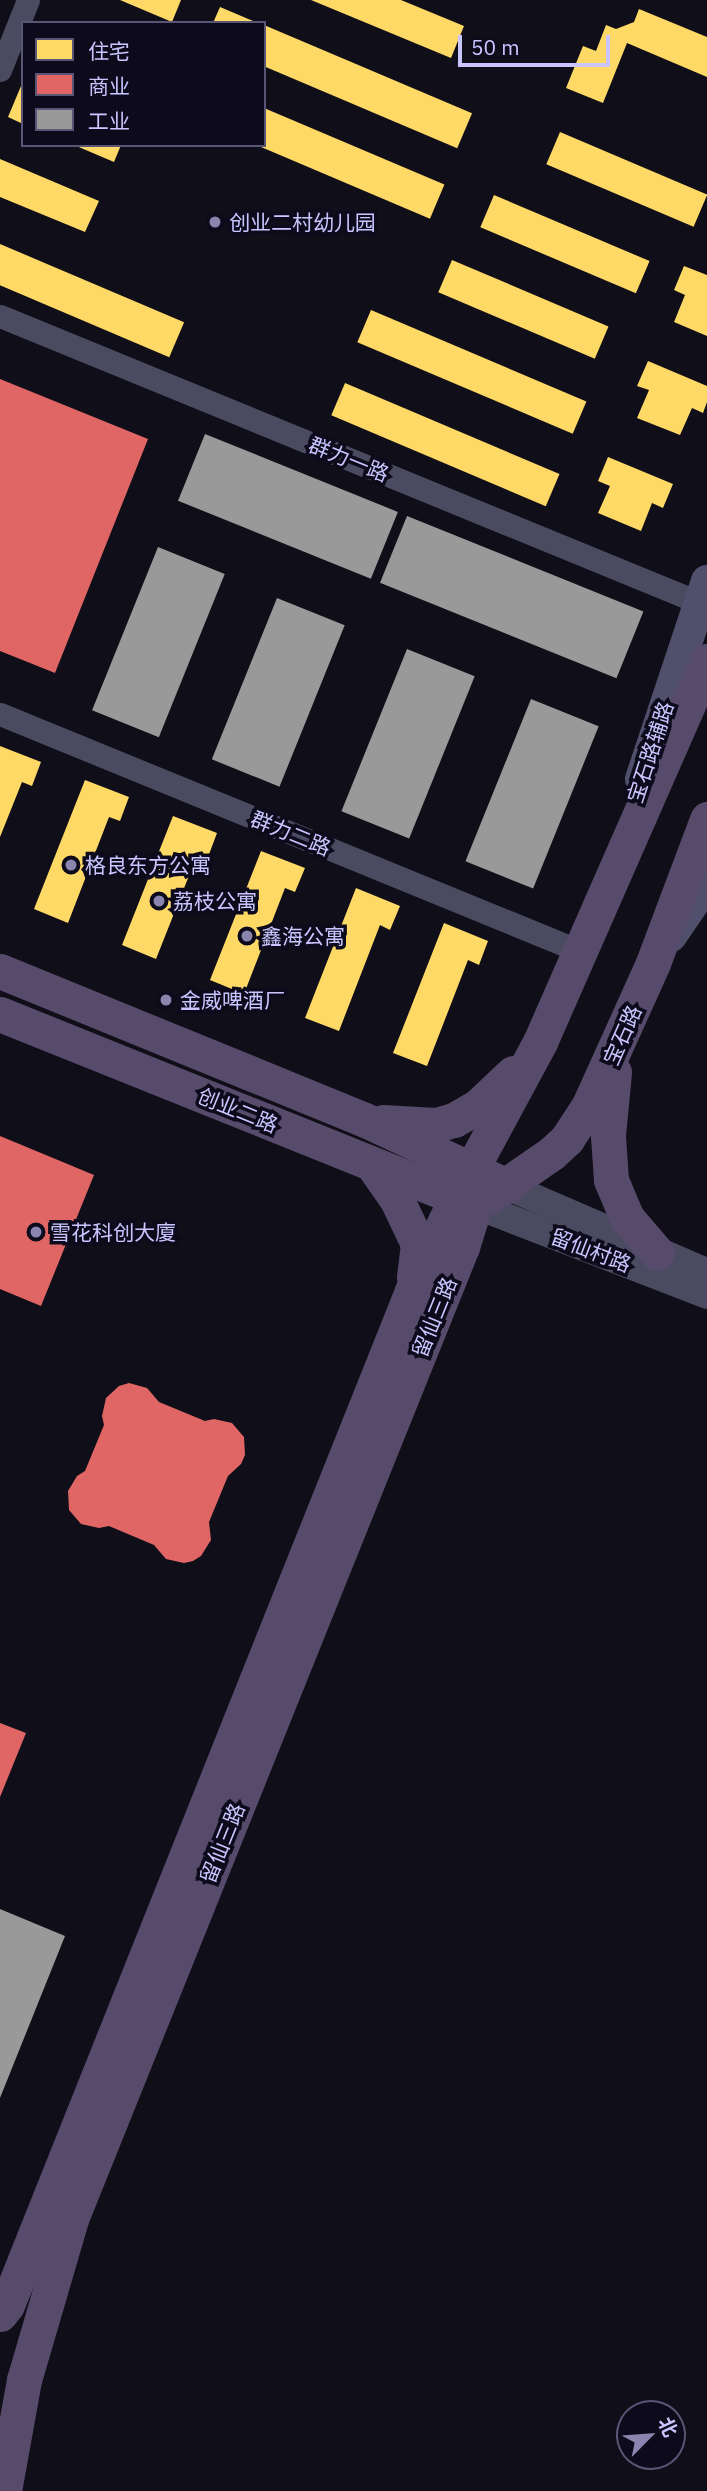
<!DOCTYPE html>
<html>
<head>
<meta charset="utf-8">
<style>
  body { margin:0 }
  #map { position:relative; width:707px; height:2491px; overflow:hidden; background:#100e18; font-family:"IBM Plex Sans","Noto Sans SC",sans-serif }
  div>[style] { position:absolute }
  [style*='--x'] { left:calc(var(--x)*1px); top:calc(var(--y)*1px); width:calc(var(--w)*1px); rotate:calc(var(--a)*1deg) }
  .homes>* { inset:0; background:#ffd966; transform-origin:0 0 }
  .shops>* { inset:0; background:#e06666 }
  .industry>* { inset:0; background:#999; transform-origin:0 0 }
  .minor>* { height:23px; margin:-11.5px; padding:0 11.5px; transform-origin:11.5px; border-radius:11.5px; background:#4a4a61 }
  .tertiary>* { height:28px; margin:-14px; padding:0 14px; transform-origin:14px; border-radius:14px; background:#4a4a61 }
  .secondary>* { height:32px; margin:-16px; padding:0 16px; transform-origin:16px; border-radius:16px; background:#504f6c }
  .primary>* { height:35px; margin:-17.5px; padding:0 17.5px; transform-origin:17.5px; border-radius:17.5px; background:#574b6b }
  .dots>* { width:19px; height:19px; translate:-50% -50%; box-sizing:border-box; border:4px solid #0d0b1b; border-radius:50% }
  span { translate:-50% -50%; white-space:nowrap; text-align:center; line-height:1.15; -webkit-text-stroke:7px #0d0b1b; paint-order:stroke }
  .poi-label { font-size:21px; color:#cac5ff }
  .left { translate:0 -50%; text-align:left }
  .street-label { font-size:21px; color:#cac5ff }
  .legend { position:absolute; left:21px; top:21px; width:245px; height:126px; box-sizing:border-box; background:#0d0b1b; border:2px solid #595576; margin:0; padding:9px 12px; list-style:none; font-size:21px; color:#cac5ff }
  .legend li { display:flex; align-items:center; gap:14px; height:35px }
  .legend b { width:35px; border:2px solid #595576 }
  .north { position:absolute; left:616px; top:2400px; width:70px; height:70px; box-sizing:border-box; background:#0d0b1b; border:2px solid #595576; border-radius:50%; rotate:65deg; font-size:19px; font-weight:700; line-height:28px; text-align:center; color:#cac5ff }
  .north::after { content:''; display:block; margin:auto; width:24px; height:32px; background:#8985ae; clip-path:polygon(50% 0,100% 100%,50% 72%,0 100%) }
  .scale { position:absolute; left:458px; top:35px; width:152px; height:32px; box-sizing:border-box; border:4px solid #cac5ff; border-top:0; padding-left:9px; font-size:21px; line-height:24px; white-space:nowrap; color:#cac5ff; -webkit-text-stroke:5px #0d0b1b; paint-order:stroke }
</style>
</head>
<body>
<div id="map">
  <div class="homes">
    <div style="clip-path:polygon(120px 0,181px 0,172px 22px)"></div>
    <div style="clip-path:polygon(311px 0,401px 0,464px 26px,451px 58px)"></div>
    <div style="clip-path:polygon(220px 7px,258px 23px,213px 23px)"></div>
    <div style="clip-path:polygon(639px 9px,707px 37px,707px 77px,627px 43px,603px 103px,566px 88px,583px 46px,596px 51px,606px 25px,616px 29px,634px 22px)"></div>
    <div style="left:264px;top:25px;width:226px;height:38px;rotate:23deg"></div>
    <div style="clip-path:polygon(21px 86px,23px 87px,23px 124px,8px 117px)"></div>
    <div style="left:264px;top:108px;width:196px;height:37px;rotate:23deg"></div>
    <div style="left:560px;top:132px;width:160px;height:35px;rotate:23deg"></div>
    <div style="clip-path:polygon(74px 145px,121px 145px,114px 162px)"></div>
    <div style="clip-path:polygon(0 159px,99px 201px,85px 232px,0 197px)"></div>
    <div style="left:494px;top:195px;width:169px;height:35px;rotate:23deg"></div>
    <div style="left:0;top:244px;width:200px;height:38px;rotate:23deg"></div>
    <div style="left:452px;top:260px;width:170px;height:35px;rotate:23deg"></div>
    <div style="clip-path:polygon(684px 266px,707px 275px,707px 336px,674px 322px,685px 295px,674px 290px)"></div>
    <div style="left:371px;top:310px;width:234px;height:35px;rotate:23deg"></div>
    <div style="clip-path:polygon(648px 361px,707px 386px,707px 402px,703px 413px,692px 408px,680px 435px,637px 418px,649px 390px,637px 386px)"></div>
    <div style="left:345px;top:383px;width:233px;height:35px;rotate:23deg"></div>
    <div style="clip-path:polygon(608px 457px,673px 484px,663px 508px,652px 503px,641px 531px,598px 513px,610px 486px,598px 481px)"></div>
    <div style="clip-path:polygon(0 746px,41px 762px,32px 786px,22px 782px,0 837px)"></div>
    <div style="clip-path:polygon(85px 780px,129px 797px,120px 821px,109px 817px,68px 923px,34px 909px)"></div>
    <div style="clip-path:polygon(173px 816px,217px 833px,208px 857px,198px 853px,156px 959px,122px 945px)"></div>
    <div style="clip-path:polygon(261px 851px,305px 868px,295px 892px,285px 888px,244px 994px,210px 980px)"></div>
    <div style="clip-path:polygon(356px 888px,400px 906px,390px 930px,380px 925px,339px 1031px,305px 1018px)"></div>
    <div style="clip-path:polygon(444px 923px,488px 941px,479px 965px,468px 960px,427px 1066px,393px 1053px)"></div>
  </div>
  <div class="shops">
    <div style="clip-path:polygon(0 379px,148px 439px,55px 673px,0 651px)"></div>
    <div style="clip-path:polygon(0 1136px,94px 1175px,41px 1306px,0 1289px)"></div>
    <div style="clip-path:polygon(129px 1383px,147px 1388px,159px 1402px,205px 1421px,214px 1419px,232px 1423px,244px 1437px,245px 1455px,241px 1464px,228px 1476px,209px 1522px,211px 1540px,201px 1556px,193px 1561px,184px 1563px,166px 1559px,154px 1545px,109px 1526px,99px 1528px,81px 1524px,69px 1510px,68px 1491px,77px 1476px,85px 1471px,104px 1425px,102px 1416px,106px 1398px,119px 1386px)"></div>
    <div style="clip-path:polygon(0 1723px,26px 1733px,0 1797px)"></div>
  </div>
  <div class="industry">
    <div style="left:205px;top:434px;width:208px;height:72px;rotate:22deg"></div>
    <div style="left:407px;top:516px;width:255px;height:72px;rotate:22deg"></div>
    <div style="left:158px;top:547px;width:72px;height:176px;rotate:22deg"></div>
    <div style="left:277px;top:598px;width:73px;height:174px;rotate:22deg"></div>
    <div style="left:407px;top:649px;width:73px;height:175px;rotate:22deg"></div>
    <div style="left:531px;top:699px;width:73px;height:175px;rotate:22deg"></div>
    <div style="clip-path:polygon(0 1909px,65px 1936px,0 2098px)"></div>
  </div>
  <div class="minor">
    <div style="--x:0;--y:70;--w:75;--a:-68.2"></div>
    <div style="--x:0;--y:316;--w:754;--a:22.28"></div>
    <div style="--x:0;--y:714;--w:629;--a:22.24"></div>
  </div>
  <div class="tertiary">
    <div style="--x:507;--y:1186;--w:218;--a:23.3"></div>
    <div style="--x:475;--y:1205;--w:249;--a:21.2"></div>
  </div>
  <div class="secondary">
    <div style="--x:641;--y:779;--w:209;--a:-71.6"></div>
    <div style="--x:671;--y:936;--w:64;--a:-55.8"></div>
  </div>
  <div class="primary">
    <div style="--x:0;--y:971;--w:394;--a:22.2"></div>
    <div style="--x:365;--y:1120;--w:157;--a:24.9"></div>
    <div style="--x:0;--y:1014;--w:512;--a:21.91"></div>
    <div style="--x:614;--y:1072;--w:64;--a:95.4"></div>
    <div style="--x:608;--y:1136;--w:44;--a:86.1"></div>
    <div style="--x:611;--y:1180;--w:41;--a:67.2"></div>
    <div style="--x:627;--y:1218;--w:46;--a:49.4"></div>
    <div style="--x:383;--y:1122;--w:53;--a:3.2"></div>
    <div style="--x:436;--y:1125;--w:19;--a:-16"></div>
    <div style="--x:454;--y:1120;--w:28;--a:-30"></div>
    <div style="--x:478;--y:1106;--w:48;--a:-43.3"></div>
    <div style="--x:372;--y:1164;--w:44;--a:55.2"></div>
    <div style="--x:397;--y:1200;--w:49;--a:64.5"></div>
    <div style="--x:418;--y:1244;--w:33;--a:97"></div>
    <div style="--x:487;--y:1198;--w:79;--a:-34.7"></div>
    <div style="--x:552;--y:1153;--w:21;--a:-43"></div>
    <div style="--x:567;--y:1139;--w:40;--a:-57.1"></div>
    <div style="--x:589;--y:1105;--w:156;--a:-65.7"></div>
    <div style="--x:653;--y:963;--w:154;--a:-69.4"></div>
    <div style="--x:0;--y:2314;--w:11;--a:-52"></div>
    <div style="--x:7;--y:2305;--w:1092;--a:-68.23"></div>
    <div style="--x:412;--y:1291;--w:103;--a:-64.7"></div>
    <div style="--x:456;--y:1198;--w:177;--a:-61.7"></div>
    <div style="--x:540;--y:1042;--w:416;--a:-66.3"></div>
    <div style="--x:4;--y:2491;--w:113;--a:-79.8"></div>
    <div style="--x:24;--y:2380;--w:168;--a:-73.7"></div>
    <div style="--x:71;--y:2219;--w:1048;--a:-68.09"></div>
    <div style="--x:462;--y:1247;--w:44;--a:-72.8"></div>
  </div>
  <div class="dots">
    <div style="left:215px;top:222px;background:#8985ae"></div>
    <div style="left:71px;top:865px;background:#8985ae"></div>
    <div style="left:159px;top:901px;background:#8985ae"></div>
    <div style="left:247px;top:936px;background:#8985ae"></div>
    <div style="left:166px;top:1000px;background:#8985ae"></div>
    <div style="left:36px;top:1232px;background:#8985ae"></div>
  </div>
  <div class="poi-label">
    <span class="left" style="left:229px;top:222px">创业二村幼儿园</span>
    <span class="left" style="left:85px;top:865px">格良东方公寓</span>
    <span class="left" style="left:173px;top:901px">荔枝公寓</span>
    <span class="left" style="left:261px;top:936px">鑫海公寓</span>
    <span class="left" style="left:180px;top:1000px">金威啤酒厂</span>
    <span class="left" style="left:50px;top:1232px">雪花科创大廈</span>
  </div>
  <div class="street-label">
    <span style="left:349px;top:459px;rotate:22deg">群力一路</span>
    <span style="left:650px;top:752px;rotate:-72deg">宝石路辅路</span>
    <span style="left:291px;top:833px;rotate:22deg">群力二路</span>
    <span style="left:622px;top:1035px;rotate:-66deg">宝石路</span>
    <span style="left:238px;top:1110px;rotate:22deg">创业二路</span>
    <span style="left:591px;top:1250px;rotate:21deg">留仙村路</span>
    <span style="left:434px;top:1317px;rotate:-68deg">留仙三路</span>
    <span style="left:222px;top:1843px;rotate:-68deg">留仙三路</span>
  </div>
  <ul class="legend">
  <li><b style="height:19px;background:#ffd966"></b>住宅</li>
  <li><b style="height:19px;background:#e06666"></b>商业</li>
  <li><b style="height:19px;background:#999"></b>工业</li>
  </ul>
  <div class="north">北</div>
  <div class="scale">50 m</div>
</div>
</body>
</html>
